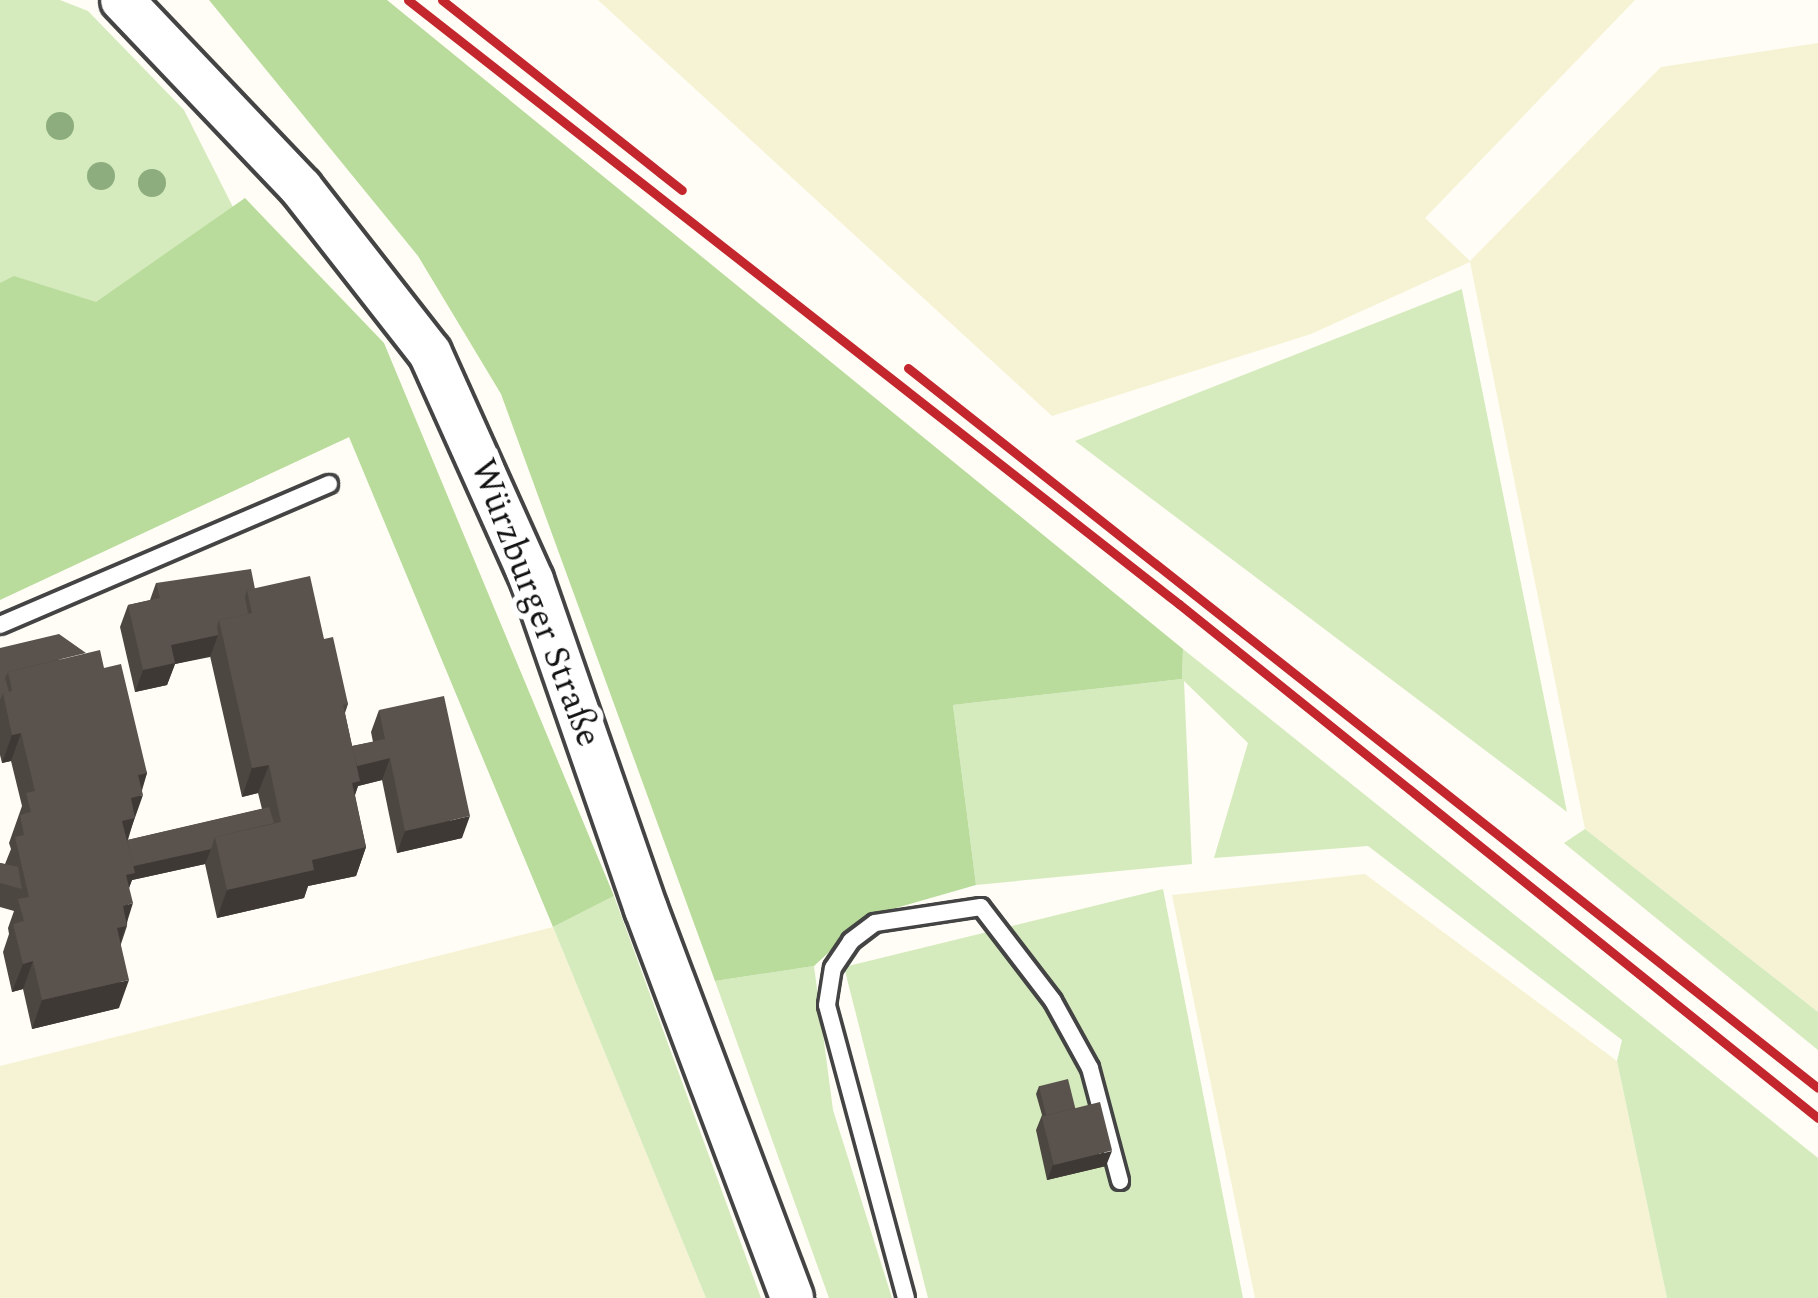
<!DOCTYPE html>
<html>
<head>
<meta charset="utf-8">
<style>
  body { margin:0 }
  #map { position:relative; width:1818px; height:1298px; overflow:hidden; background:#fffdf5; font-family:Spectral,serif }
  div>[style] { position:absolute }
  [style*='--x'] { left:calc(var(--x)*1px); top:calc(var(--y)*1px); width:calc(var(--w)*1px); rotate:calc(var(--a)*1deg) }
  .farmland>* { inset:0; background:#f6f3d4 }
  .green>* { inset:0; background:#d5ebbd }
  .forest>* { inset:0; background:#b9dc9c }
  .roads { filter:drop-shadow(3px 0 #444) drop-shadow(-3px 0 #444) drop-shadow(0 3px #444) drop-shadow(0 -3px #444) }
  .service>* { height:16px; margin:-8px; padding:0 8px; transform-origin:8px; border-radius:8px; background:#fff }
  .tertiary>* { height:42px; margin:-21px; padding:0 21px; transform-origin:21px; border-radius:21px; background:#fff }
  .rail>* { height:9px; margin:-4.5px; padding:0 4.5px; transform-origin:4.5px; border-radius:4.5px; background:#c4262e }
  .trees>* { width:28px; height:28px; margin:-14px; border-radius:50%; background:#8dad7f }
  .wall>* { inset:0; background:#4d4742 }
  .shaded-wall>* { inset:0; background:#3f3936 }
  .building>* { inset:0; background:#5a524d; transform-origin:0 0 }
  span { translate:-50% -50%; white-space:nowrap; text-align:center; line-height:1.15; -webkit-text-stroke:12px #fff; paint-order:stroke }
  .street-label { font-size:36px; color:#111 }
</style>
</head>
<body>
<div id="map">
  <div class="farmland">
    <div style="clip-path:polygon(598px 0,1635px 0,1425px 218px,1470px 261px,1661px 67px,1818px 43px,1818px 1012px,1585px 829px,1470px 262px,1311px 334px,1052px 416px)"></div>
    <div style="clip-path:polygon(1365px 874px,1617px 1061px,1667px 1298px,1255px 1298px,1172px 895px)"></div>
    <div style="clip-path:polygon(553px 927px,706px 1298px,0 1298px,0 1066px)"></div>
  </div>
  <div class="green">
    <div style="clip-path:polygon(0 0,60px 0,88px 11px,184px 110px,349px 437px,0 599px)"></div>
    <div style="clip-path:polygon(1462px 289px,1462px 290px,1567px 812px,1075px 441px)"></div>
    <div style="clip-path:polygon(1183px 649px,1818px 1158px,1818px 1298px,1667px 1298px,1617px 1061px,1622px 1040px,1368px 846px,1214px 858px,1248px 743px,1184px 681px,1192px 864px,976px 885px,953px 705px,1182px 679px)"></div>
    <div style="clip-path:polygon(1585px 829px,1818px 1012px,1818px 1050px,1564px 843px)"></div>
    <div style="clip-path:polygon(1163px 889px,1243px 1298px,928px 1298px,844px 967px)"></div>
    <div style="clip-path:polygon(614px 896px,761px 1298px,706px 1298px,553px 927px)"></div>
    <div style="clip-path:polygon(814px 966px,833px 1110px,892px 1298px,829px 1298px,715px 981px)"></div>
  </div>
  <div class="forest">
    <div style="clip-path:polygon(209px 0,387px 0,1183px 649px,1182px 679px,953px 705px,976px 885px,868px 916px,814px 966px,715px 981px,501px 394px,418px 256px)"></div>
    <div style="clip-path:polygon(245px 198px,384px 343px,614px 896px,553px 927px,349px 437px,0 600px,0 283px,14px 276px,96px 302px)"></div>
  </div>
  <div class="roads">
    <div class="service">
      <div style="--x:0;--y:625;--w:358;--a:-23.2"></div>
      <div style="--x:906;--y:1298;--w:303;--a:-105.1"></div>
      <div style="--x:827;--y:1005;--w:37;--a:-81"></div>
      <div style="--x:833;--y:968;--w:32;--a:-56"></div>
      <div style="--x:851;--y:941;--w:30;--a:-37"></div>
      <div style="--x:875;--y:923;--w:107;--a:-8.6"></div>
      <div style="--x:981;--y:907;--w:118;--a:52.5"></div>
      <div style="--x:1053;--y:1001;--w:77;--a:61.1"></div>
      <div style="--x:1090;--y:1068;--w:117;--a:75.1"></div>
    </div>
    <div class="tertiary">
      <div style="--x:122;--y:0;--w:260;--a:46.4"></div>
      <div style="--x:301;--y:188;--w:209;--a:52"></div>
      <div style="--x:430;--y:353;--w:249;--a:65.8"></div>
      <div style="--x:532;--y:580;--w:348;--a:70.9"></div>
      <div style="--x:646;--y:909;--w:415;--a:69.4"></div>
    </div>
  </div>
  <div class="rail">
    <div style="--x:408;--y:0;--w:979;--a:38.08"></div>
    <div style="--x:1179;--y:604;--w:820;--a:38.81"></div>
    <div style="--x:442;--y:0;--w:306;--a:38.4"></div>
    <div style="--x:908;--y:368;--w:1160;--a:38.35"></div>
  </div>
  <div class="trees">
    <div style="left:60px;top:126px"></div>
    <div style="left:101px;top:176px"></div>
    <div style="left:152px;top:183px"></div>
  </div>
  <div class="wall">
    <div style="clip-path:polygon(156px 583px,255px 589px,324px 639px,348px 704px,345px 713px,352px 746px,373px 742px,371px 732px,379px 710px,462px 838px,397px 853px,382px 780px,358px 786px,355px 795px,366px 847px,356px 876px,308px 886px,304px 898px,217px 918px,205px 864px,132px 880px,129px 888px,127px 926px,121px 944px,119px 1008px,32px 1029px,23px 989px,12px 992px,3px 952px,9px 934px,8px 928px,14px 911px,0 907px,0 863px,5px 864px,11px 849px,9px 843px,22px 806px,11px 761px,2px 763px,0 755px,0 648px,104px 668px,147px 773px,128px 840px,262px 809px,258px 793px,242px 797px,210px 656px,175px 664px,167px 685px,135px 692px,120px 627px,128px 605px,150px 600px)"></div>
    <div style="clip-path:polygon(1039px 1086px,1075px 1108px,1106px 1166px,1047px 1180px,1036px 1130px,1042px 1115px,1036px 1094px)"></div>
  </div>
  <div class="shaded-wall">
    <div style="clip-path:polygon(218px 635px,210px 657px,175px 664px,167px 685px,135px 692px,143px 670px,171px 645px)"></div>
    <div style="clip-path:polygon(21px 733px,11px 761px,2px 763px,12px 735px)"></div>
    <div style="clip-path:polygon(390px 758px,382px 780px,358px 786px,350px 809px,354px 767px)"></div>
    <div style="clip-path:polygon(269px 765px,258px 793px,242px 797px,252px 768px)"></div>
    <div style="clip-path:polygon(147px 773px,139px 796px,143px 795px,125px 846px,112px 850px,138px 775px)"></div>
    <div style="clip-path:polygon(470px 816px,462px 838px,397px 853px,405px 831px)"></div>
    <div style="clip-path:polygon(366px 847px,356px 876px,308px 886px,304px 898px,217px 918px,227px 890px,312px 860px)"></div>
    <div style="clip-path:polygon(211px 849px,205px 864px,132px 880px,124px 901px,126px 868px)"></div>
    <div style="clip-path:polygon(133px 903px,117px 954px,107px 956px,123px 906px)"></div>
    <div style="clip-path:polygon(33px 961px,23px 989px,12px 992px,23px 964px)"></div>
    <div style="clip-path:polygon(129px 980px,119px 1008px,32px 1029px,42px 1000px)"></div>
    <div style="clip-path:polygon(1112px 1151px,1106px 1166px,1047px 1180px,1053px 1165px)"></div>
  </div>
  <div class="building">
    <div style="clip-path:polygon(251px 569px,255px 589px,247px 590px,245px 597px,248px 614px,219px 620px,217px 626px,218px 635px,171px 645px,175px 663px,143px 670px,128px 605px,160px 598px,156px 583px)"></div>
    <div style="clip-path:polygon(310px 576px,324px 639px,333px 637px,348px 704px,343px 705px,360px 781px,352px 783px,366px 847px,312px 860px,314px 870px,227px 890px,215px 837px,281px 822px,269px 765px,252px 768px,219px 620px,252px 613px,247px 590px)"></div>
    <div style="clip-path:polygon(59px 634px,86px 653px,8px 672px,5px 678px,9px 692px,3px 693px,0 700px,0 648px)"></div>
    <div style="clip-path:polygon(100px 650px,104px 668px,121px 664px,147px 773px,138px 775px,143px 795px,131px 798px,135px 818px,122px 821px,135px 873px,126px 875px,133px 903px,123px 906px,127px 926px,117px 928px,129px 980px,42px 1000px,33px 961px,23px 964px,13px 924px,24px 921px,18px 899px,29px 897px,15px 837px,24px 835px,20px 815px,31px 812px,26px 793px,35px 791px,21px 733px,12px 735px,3px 693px,12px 691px,8px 672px)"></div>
    <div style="clip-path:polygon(444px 696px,470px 816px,405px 831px,390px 758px,357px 766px,352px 746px,385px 739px,379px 710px)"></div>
    <div style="clip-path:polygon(269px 807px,274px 823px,215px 837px,211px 849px,133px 866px,127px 840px)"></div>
    <div style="clip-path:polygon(0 863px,18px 867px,22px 889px,0 883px)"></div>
    <div style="left:1068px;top:1079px;width:30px;height:30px;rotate:76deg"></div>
    <div style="left:1100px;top:1102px;width:50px;height:60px;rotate:76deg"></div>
  </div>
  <div class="street-label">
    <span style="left:535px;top:603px;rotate:69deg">Würzburger Straße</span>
  </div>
</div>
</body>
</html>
